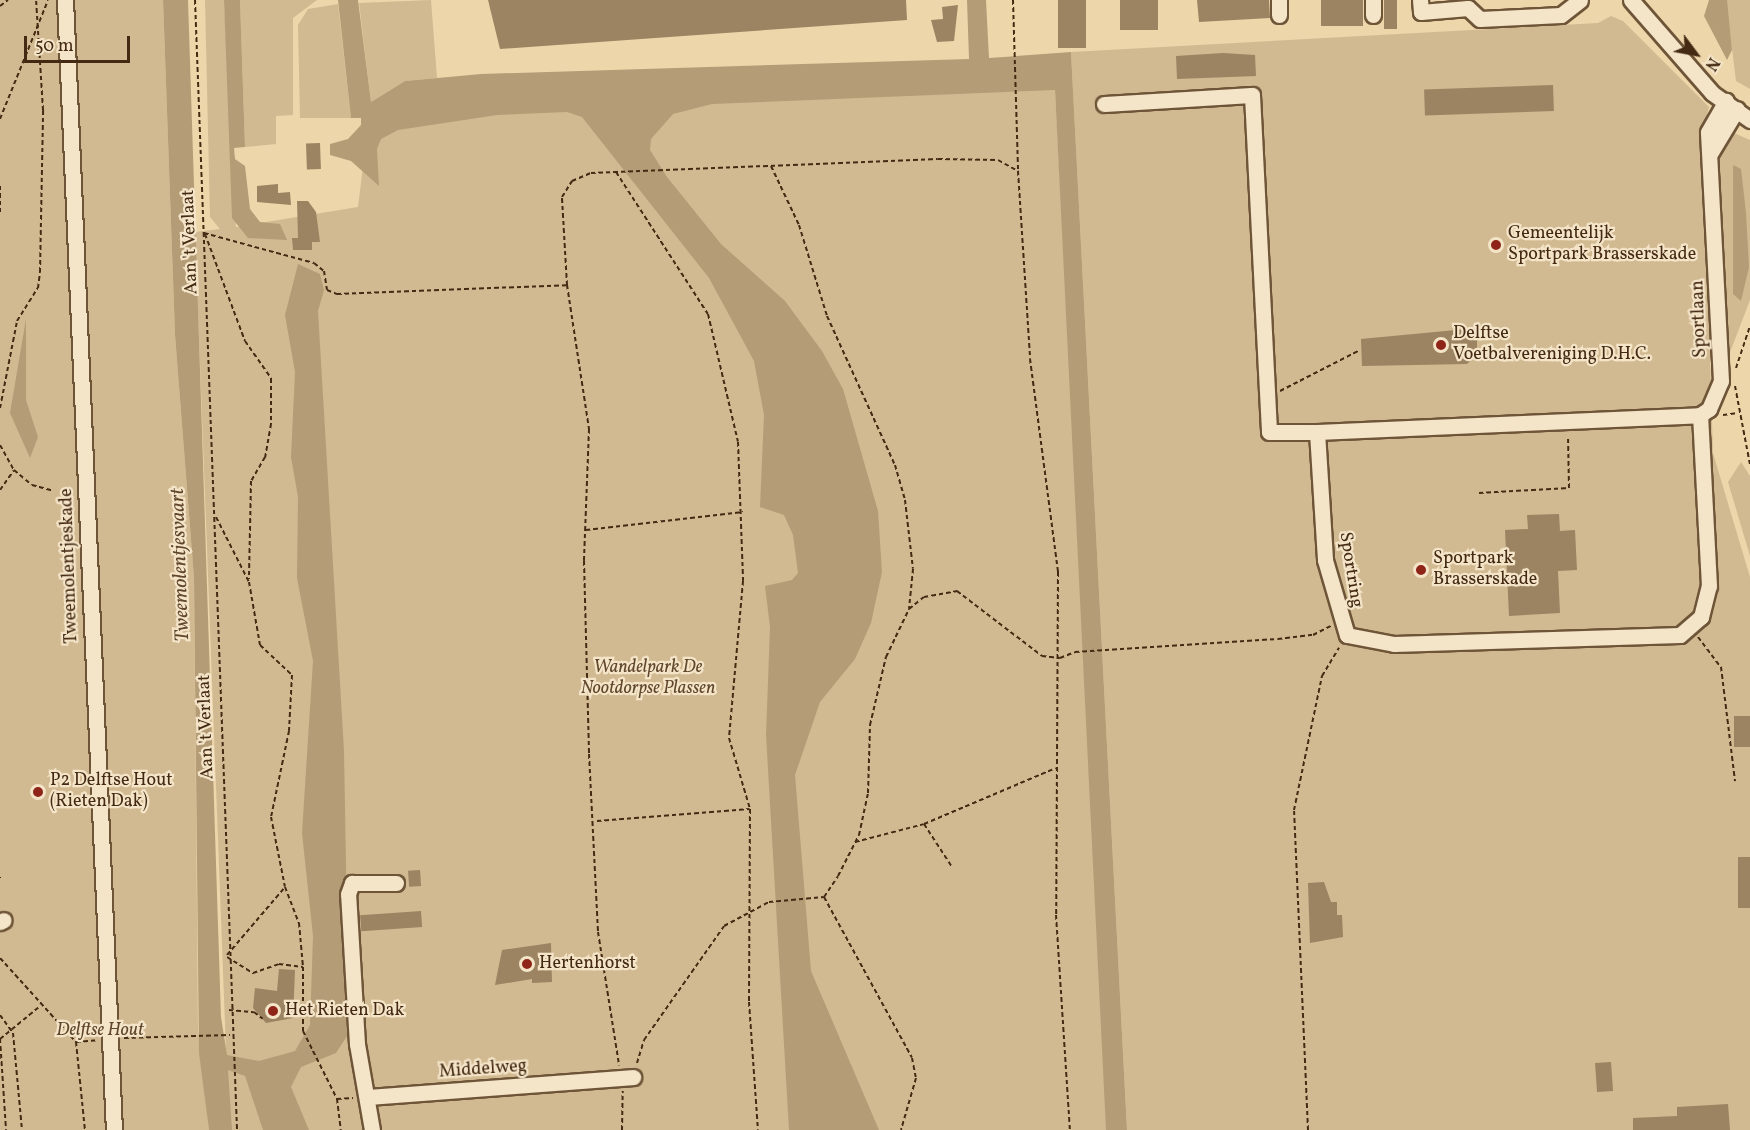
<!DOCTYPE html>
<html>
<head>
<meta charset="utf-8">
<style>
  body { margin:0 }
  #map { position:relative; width:1750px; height:1130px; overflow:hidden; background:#eed6ab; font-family:Vollkorn,serif }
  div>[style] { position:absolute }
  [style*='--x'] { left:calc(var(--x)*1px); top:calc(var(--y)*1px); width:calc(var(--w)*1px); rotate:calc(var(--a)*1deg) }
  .green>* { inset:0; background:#d1b991 }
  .water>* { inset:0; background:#b49c77 }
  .building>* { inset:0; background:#9c8362; transform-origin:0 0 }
  .path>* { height:2px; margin-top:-1px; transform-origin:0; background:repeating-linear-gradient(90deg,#442a12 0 4.5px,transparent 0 7.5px) }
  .roads { filter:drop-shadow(2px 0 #6e5538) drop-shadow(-2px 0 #6e5538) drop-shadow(0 2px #6e5538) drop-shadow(0 -2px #6e5538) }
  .minor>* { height:15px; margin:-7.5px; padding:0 7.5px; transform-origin:7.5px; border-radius:7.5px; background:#f4e4c8 }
  .dots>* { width:16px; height:16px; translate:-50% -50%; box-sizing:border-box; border:3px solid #f4e4c8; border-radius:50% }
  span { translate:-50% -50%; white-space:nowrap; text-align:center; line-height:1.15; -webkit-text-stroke:4.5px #f4e4c8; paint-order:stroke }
  .poi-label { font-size:18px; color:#442a12 }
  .left { translate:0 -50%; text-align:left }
  .street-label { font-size:18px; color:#442a12 }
  .park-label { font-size:18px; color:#60472b; font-style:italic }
  .water-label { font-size:20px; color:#60462b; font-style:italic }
  .north { position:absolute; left:1666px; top:24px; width:60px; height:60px; -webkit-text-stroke:4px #f4e4c8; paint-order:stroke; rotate:122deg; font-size:16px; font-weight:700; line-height:24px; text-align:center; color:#442a12 }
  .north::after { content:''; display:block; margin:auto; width:21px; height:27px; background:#442a12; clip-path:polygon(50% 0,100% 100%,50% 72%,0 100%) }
  .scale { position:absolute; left:24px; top:36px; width:106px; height:27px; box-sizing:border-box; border:3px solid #442a12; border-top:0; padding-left:8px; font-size:18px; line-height:21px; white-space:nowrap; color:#442a12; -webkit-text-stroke:4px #f4e4c8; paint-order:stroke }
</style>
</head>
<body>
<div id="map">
  <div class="green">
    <div style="clip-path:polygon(0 0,163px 0,175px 335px,194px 578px,198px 1029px,209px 1130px,0 1130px)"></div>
    <div style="clip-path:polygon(205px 0,224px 0,236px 227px,358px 207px,366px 142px,409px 98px,1047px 71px,1055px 90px,1110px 1130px,229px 1130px,195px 232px,220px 229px,210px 217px)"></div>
    <div style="clip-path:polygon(240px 0,317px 0,293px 18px,293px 115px,276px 116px,276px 144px,245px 147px)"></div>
    <div style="clip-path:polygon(431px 0,437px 78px,405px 81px,371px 102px,359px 3px)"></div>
    <div style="clip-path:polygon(1726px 0,1750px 0,1750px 89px,1736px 81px)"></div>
    <div style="clip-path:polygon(338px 4px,351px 118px,300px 118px,298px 25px,308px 9px)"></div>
    <div style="clip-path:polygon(1611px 16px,1623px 21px,1709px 107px,1703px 129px,1713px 453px,1750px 577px,1750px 1130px,1127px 1130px,1071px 52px,1598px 23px)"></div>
    <div style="clip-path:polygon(1734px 133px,1750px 140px,1750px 300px,1724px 368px,1718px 151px)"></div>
    <div style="clip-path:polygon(1741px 462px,1750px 476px,1750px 556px,1728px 482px)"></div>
  </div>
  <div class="water">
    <div style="clip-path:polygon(163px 0,188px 0,221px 1017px,227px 1055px,259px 1061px,295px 1051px,310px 1025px,313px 936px,302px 833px,313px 661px,297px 578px,298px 497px,291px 457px,295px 372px,285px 315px,298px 264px,320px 274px,324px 290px,318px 311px,344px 751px,349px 1033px,336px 1053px,301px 1067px,291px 1087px,309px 1130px,263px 1130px,245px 1076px,228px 1070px,232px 1130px,209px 1130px,199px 1053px,194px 578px,175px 335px)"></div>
    <div style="clip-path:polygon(224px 0,240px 0,245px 147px,234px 148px,235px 159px,245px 166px,250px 209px,260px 222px,280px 224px,287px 240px,248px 238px,232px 218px)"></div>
    <div style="clip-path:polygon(338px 0,358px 0,371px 102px,405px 81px,481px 74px,969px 59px,967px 0,986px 0,989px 58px,1071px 52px,1127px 1130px,1106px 1130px,1055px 90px,712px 104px,673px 114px,651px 139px,650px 150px,667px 177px,721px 244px,785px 301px,822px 351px,843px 389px,878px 511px,882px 572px,871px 623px,855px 659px,820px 702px,795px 775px,811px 971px,879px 1130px,789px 1130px,766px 735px,770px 627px,765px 586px,792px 580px,798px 573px,793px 535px,784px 515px,760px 507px,764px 415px,754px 361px,709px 278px,582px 117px,567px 112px,497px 115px,398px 130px,381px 139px,377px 149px,379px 186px,351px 161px,330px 155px,330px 144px,348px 139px,361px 125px,361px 118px,351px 118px)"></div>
    <div style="clip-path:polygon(1709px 0,1727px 0,1732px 50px,1727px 60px,1704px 16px)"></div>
    <div style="clip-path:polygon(1733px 165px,1741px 169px,1746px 213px,1749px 267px,1741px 301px,1733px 294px)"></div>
    <div style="clip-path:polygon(26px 319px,26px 400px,38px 437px,30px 458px,10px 413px)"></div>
  </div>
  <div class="building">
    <div style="clip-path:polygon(488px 0,906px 0,907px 20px,500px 49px)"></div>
    <div style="left:1058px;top:0;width:28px;height:48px"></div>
    <div style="left:1120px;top:0;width:38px;height:30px"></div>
    <div style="clip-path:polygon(1197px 0,1269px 0,1270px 18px,1199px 22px)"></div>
    <div style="left:1321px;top:0;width:42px;height:26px"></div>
    <div style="left:1384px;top:0;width:13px;height:29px"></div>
    <div style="clip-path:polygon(958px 5px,954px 41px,937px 42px,931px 20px,943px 19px,942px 7px)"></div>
    <div style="clip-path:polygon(1223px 53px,1255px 55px,1256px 76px,1177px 79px,1176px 56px)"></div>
    <div style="left:1553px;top:85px;width:26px;height:129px;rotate:88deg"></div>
    <div style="left:320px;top:143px;width:26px;height:14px;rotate:88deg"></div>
    <div style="clip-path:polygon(278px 184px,278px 193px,290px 192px,291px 205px,257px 202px,257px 186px)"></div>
    <div style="clip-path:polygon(297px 201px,308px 201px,316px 212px,320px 242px,312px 242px,312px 250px,293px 250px,292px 238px,298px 238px)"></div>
    <div style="clip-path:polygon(1477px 328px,1477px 355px,1467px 364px,1362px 366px,1361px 339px)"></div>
    <div style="clip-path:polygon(1559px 514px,1560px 531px,1575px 530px,1577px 570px,1558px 571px,1560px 613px,1509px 616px,1505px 530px,1528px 529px,1527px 515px)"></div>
    <div style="left:1734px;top:716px;width:16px;height:31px"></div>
    <div style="left:1738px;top:857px;width:12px;height:51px"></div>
    <div style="left:420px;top:870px;width:16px;height:12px;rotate:86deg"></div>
    <div style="clip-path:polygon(1324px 882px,1331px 902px,1337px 902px,1337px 915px,1342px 915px,1343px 937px,1310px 943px,1308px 883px)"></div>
    <div style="left:421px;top:911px;width:16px;height:61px;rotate:86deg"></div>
    <div style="clip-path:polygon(551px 943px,552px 982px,532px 983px,532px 979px,495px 985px,502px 950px)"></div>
    <div style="clip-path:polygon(279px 969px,295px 970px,293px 1018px,266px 1023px,253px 1008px,255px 988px,277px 991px)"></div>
    <div style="left:1611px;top:1062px;width:29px;height:16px;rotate:86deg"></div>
    <div style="clip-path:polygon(1728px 1104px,1730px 1130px,1633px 1130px,1633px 1118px,1677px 1116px,1677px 1107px)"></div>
  </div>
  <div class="path">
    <div style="--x:195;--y:0;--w:1131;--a:87.87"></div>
    <div style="--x:1013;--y:0;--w:171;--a:88.3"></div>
    <div style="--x:0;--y:6;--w:10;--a:-37"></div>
    <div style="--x:0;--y:119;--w:128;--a:-68"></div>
    <div style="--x:771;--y:166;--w:65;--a:64.6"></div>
    <div style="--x:799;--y:225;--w:95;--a:72.9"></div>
    <div style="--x:827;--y:316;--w:164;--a:65.5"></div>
    <div style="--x:895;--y:465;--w:36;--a:74"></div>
    <div style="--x:905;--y:500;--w:69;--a:83.4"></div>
    <div style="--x:913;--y:569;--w:40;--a:95.7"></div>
    <div style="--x:616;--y:172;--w:169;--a:57.1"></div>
    <div style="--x:708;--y:314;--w:131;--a:76.8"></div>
    <div style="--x:738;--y:442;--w:139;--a:87.9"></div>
    <div style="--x:743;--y:581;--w:158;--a:95.1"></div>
    <div style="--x:729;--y:738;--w:74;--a:73.5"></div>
    <div style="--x:750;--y:809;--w:193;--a:90.3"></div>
    <div style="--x:749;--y:1002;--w:128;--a:86"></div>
    <div style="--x:0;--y:186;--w:26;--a:90"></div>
    <div style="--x:204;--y:233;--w:114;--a:15.3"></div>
    <div style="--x:314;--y:263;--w:13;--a:39"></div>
    <div style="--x:324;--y:271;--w:19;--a:81"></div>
    <div style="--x:327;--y:290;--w:11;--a:22"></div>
    <div style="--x:337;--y:294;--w:230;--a:-2.2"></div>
    <div style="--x:567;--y:285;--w:88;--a:-93.3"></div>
    <div style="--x:562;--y:197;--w:19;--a:-58"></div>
    <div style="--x:572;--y:181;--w:21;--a:-23"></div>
    <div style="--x:591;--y:173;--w:347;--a:-2.3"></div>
    <div style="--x:938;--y:159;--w:60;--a:1"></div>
    <div style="--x:998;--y:160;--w:23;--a:29"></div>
    <div style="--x:1018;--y:171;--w:188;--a:86.3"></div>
    <div style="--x:1030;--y:359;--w:215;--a:82.5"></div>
    <div style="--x:1058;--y:572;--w:343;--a:90.3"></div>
    <div style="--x:1056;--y:915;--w:215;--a:86.3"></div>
    <div style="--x:205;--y:234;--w:114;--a:69.5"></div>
    <div style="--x:245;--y:341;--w:45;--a:54.9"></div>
    <div style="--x:271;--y:378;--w:46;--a:90"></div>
    <div style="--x:271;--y:424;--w:34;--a:100"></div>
    <div style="--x:265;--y:457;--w:28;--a:120"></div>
    <div style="--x:251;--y:481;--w:98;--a:91.2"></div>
    <div style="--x:567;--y:285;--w:146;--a:81.3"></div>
    <div style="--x:589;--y:429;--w:132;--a:92.2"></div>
    <div style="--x:584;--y:561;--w:193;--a:88.5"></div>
    <div style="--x:589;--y:754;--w:178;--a:87.1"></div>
    <div style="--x:598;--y:932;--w:135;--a:81"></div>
    <div style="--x:1736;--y:368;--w:44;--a:-71.6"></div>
    <div style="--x:1735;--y:386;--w:80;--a:79.2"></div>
    <div style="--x:1280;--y:391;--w:88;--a:-27.1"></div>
    <div style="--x:0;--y:408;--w:89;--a:-78.9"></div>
    <div style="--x:17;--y:321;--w:39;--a:-58"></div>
    <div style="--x:38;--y:288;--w:16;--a:-83"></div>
    <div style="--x:40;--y:272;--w:162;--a:-88.9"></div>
    <div style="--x:43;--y:110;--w:110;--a:-93.6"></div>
    <div style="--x:1723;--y:415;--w:15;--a:-8"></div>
    <div style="--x:0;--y:445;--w:29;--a:61"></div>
    <div style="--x:14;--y:470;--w:23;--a:40"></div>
    <div style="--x:32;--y:485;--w:20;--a:15"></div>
    <div style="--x:0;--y:490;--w:24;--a:-55"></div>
    <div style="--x:1479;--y:493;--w:90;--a:-3.2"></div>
    <div style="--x:1569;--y:488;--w:52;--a:-91.1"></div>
    <div style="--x:216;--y:517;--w:73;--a:63.1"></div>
    <div style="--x:249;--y:582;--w:64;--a:80.1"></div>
    <div style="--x:260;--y:645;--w:44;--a:43.2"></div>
    <div style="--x:292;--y:675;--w:56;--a:93.1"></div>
    <div style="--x:289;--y:731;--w:88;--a:101.8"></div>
    <div style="--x:271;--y:817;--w:71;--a:78.7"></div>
    <div style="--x:285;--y:887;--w:39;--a:69"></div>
    <div style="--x:299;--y:923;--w:44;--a:84.8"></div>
    <div style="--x:586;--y:530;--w:158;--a:-6.5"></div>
    <div style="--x:1698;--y:637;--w:38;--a:53"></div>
    <div style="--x:1721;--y:667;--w:115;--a:83"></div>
    <div style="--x:597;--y:821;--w:153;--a:-4.5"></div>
    <div style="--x:924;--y:824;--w:51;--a:56.9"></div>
    <div style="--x:855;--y:842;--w:71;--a:-14.6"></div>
    <div style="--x:924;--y:824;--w:143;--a:-23"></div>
    <div style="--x:0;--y:878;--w:1;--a:-90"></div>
    <div style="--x:824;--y:897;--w:183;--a:61.3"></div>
    <div style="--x:912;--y:1058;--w:20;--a:79"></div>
    <div style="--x:916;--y:1078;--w:54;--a:106.1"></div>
    <div style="--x:227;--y:955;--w:89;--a:-49.5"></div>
    <div style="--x:227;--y:957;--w:31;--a:32"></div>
    <div style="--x:253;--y:973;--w:28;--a:-19"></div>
    <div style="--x:279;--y:964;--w:24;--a:7"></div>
    <div style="--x:303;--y:967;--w:64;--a:90"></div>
    <div style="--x:303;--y:1031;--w:76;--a:63.4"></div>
    <div style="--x:337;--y:1099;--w:16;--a:-4"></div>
    <div style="--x:0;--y:958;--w:113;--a:47.9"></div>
    <div style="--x:76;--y:1042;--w:88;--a:84.2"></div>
    <div style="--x:229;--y:1010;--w:25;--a:5"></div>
    <div style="--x:254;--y:1012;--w:11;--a:38"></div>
    <div style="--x:0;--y:1015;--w:22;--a:54"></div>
    <div style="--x:13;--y:1033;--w:97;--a:84.7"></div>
    <div style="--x:124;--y:1038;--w:106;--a:-1.6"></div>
    <div style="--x:0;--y:1039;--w:91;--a:86.2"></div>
    <div style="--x:0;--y:1039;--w:50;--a:-39.4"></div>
    <div style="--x:76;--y:1042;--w:21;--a:-5"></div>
    <div style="--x:637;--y:1063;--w:24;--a:-73"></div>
    <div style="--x:644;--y:1040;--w:139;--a:-54.9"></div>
    <div style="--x:724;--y:926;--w:51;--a:-28.1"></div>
    <div style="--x:769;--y:902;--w:55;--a:-5.2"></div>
    <div style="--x:824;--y:897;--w:25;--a:-56"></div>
    <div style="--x:838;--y:876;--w:46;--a:-62.9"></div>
    <div style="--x:859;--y:835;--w:43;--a:-77.9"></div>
    <div style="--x:868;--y:793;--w:68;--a:-88.3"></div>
    <div style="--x:870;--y:725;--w:70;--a:-76.8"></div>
    <div style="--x:886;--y:657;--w:53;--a:-64.4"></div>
    <div style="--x:909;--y:609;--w:19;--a:-39"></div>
    <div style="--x:924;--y:597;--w:34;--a:-10"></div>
    <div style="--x:957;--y:591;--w:107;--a:37.4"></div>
    <div style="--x:1042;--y:656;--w:18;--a:6"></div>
    <div style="--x:1060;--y:658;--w:16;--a:-22"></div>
    <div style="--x:1075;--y:652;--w:203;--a:-3.7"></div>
    <div style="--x:1278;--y:639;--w:35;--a:-7"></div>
    <div style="--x:1313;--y:635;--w:20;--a:-27"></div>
    <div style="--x:337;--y:1099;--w:31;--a:83"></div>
    <div style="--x:622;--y:1130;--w:39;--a:-89"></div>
    <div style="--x:1308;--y:1130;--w:320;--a:-92.5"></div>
    <div style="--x:1294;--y:810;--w:137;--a:-78.2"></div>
    <div style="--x:1322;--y:676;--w:33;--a:-59"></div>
  </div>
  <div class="roads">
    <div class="minor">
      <div style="--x:65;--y:0;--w:1131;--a:87.52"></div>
      <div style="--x:1279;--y:0;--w:15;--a:90"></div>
      <div style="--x:1373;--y:0;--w:15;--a:90"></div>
      <div style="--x:1420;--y:0;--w:12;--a:85"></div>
      <div style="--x:1421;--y:12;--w:47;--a:-4.9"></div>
      <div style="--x:1468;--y:8;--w:16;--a:43"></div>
      <div style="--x:1480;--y:19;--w:81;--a:-2.8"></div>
      <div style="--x:1561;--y:15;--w:24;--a:-38"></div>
      <div style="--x:1631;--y:0;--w:123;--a:48.9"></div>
      <div style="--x:1712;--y:93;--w:47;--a:35.4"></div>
      <div style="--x:1104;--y:104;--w:148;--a:-3.5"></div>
      <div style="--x:1252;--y:95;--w:337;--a:87.1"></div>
      <div style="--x:1269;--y:432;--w:48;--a:0"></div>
      <div style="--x:1317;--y:432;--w:383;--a:-2.5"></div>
      <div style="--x:1700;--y:415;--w:11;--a:-34"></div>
      <div style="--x:1709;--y:409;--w:30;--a:-67"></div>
      <div style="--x:1721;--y:381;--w:249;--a:-93"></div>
      <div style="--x:1708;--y:132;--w:36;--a:-60"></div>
      <div style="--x:1711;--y:152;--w:50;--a:-58.8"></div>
      <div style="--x:1317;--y:432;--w:128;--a:86.4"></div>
      <div style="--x:1325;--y:560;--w:78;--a:73.7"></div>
      <div style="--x:1347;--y:635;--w:48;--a:10.8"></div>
      <div style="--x:1394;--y:644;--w:286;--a:-1.8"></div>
      <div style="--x:1680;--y:635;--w:28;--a:-41"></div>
      <div style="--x:1701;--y:617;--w:32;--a:-76"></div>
      <div style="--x:1709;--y:586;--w:171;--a:-93"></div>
      <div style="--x:0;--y:922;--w:4;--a:-27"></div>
      <div style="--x:369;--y:1097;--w:265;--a:-4.3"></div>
      <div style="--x:372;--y:1130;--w:87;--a:-99.9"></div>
      <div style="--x:357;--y:1044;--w:150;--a:-93.4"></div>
      <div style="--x:348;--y:894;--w:12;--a:-70"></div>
      <div style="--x:352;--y:883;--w:44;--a:0"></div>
    </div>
  </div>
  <div class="dots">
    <div style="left:1496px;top:245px;background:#8f2418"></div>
    <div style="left:1441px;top:345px;background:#8f2418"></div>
    <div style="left:1421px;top:570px;background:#8f2418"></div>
    <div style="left:38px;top:792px;background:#8f2418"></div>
    <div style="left:527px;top:964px;background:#8f2418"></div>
    <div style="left:273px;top:1011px;background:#8f2418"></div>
  </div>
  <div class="poi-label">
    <span class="left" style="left:1508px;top:245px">Gemeentelijk<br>Sportpark Brasserskade</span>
    <span class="left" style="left:1453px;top:345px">Delftse<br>Voetbalvereniging D.H.C.</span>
    <span class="left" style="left:1433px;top:570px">Sportpark<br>Brasserskade</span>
    <span class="left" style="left:50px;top:792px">P2 Delftse Hout<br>(Rieten Dak)</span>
    <span class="left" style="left:539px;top:964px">Hertenhorst</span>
    <span class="left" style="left:285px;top:1011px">Het Rieten Dak</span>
  </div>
  <div class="street-label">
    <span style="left:191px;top:242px;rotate:-92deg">Aan 't Verlaat</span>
    <span style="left:1700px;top:319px;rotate:-92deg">Sportlaan</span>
    <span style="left:70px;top:566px;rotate:-92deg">Tweemolentjeskade</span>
    <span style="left:1350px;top:570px;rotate:81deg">Sportring</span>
    <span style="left:207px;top:727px;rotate:-92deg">Aan 't Verlaat</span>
    <span style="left:483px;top:1070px;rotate:-4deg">Middelweg</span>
  </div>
  <div class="park-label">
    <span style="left:648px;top:679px">Wandelpark De<br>Nootdorpse Plassen</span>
    <span style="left:100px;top:1031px">Delftse Hout</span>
  </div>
  <div class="water-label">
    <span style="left:181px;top:565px;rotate:-92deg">Tweemolentjesvaart</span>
  </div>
  <div class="north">N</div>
  <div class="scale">50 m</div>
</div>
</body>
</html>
